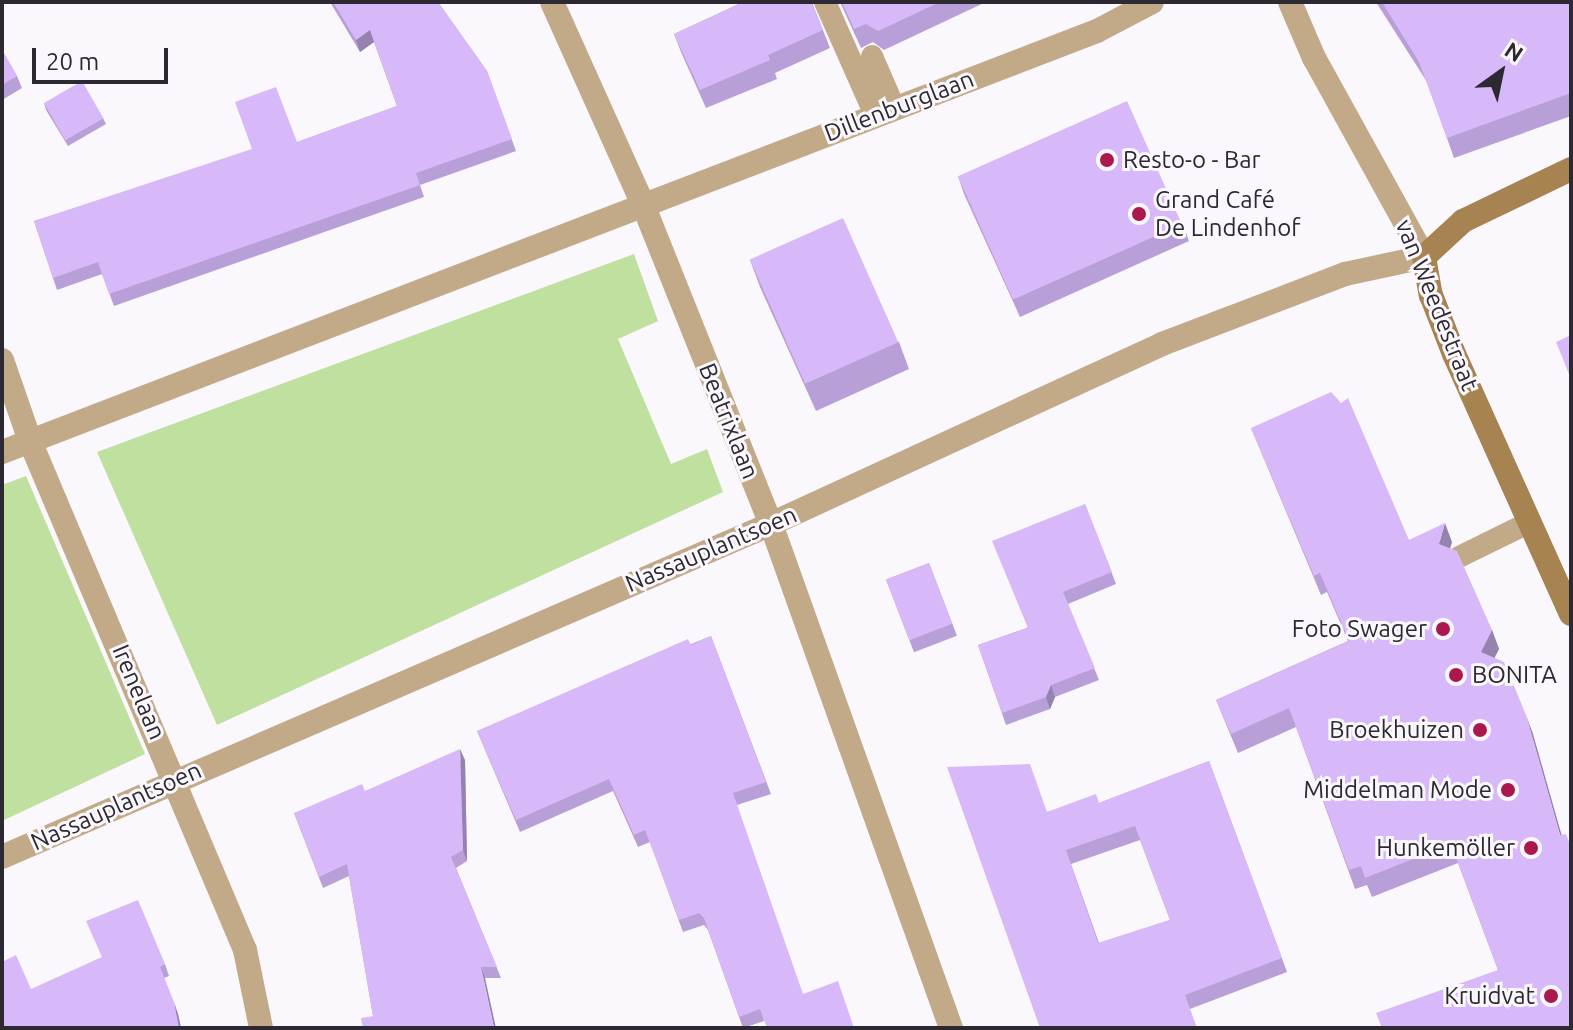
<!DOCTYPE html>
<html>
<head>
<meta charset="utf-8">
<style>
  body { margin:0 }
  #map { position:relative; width:1573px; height:1030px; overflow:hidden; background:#faf8fc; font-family:Ubuntu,sans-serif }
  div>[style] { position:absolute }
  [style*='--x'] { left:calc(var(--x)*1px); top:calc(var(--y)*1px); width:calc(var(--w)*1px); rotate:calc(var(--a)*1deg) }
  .green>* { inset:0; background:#bfe09e }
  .lane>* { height:22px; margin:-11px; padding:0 11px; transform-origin:11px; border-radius:11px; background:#c2aa89 }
  .street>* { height:24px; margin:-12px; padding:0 12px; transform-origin:12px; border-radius:12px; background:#c2aa89 }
  .secondary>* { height:24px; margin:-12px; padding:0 12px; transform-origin:12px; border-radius:12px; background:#a68351 }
  .wall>* { inset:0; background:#b99fd7; transform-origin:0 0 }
  .shaded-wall>* { inset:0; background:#9682af }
  .building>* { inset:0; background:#d7b9fa; transform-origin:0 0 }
  .dots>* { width:22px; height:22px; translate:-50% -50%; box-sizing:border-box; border:4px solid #faf8fc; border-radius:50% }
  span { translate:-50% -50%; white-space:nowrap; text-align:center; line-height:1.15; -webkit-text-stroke:6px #faf8fc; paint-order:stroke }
  .street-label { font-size:24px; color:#2d2932 }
  .poi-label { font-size:24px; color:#2d2932 }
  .left { translate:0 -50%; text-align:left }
  .right { translate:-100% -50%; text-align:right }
  .frame { position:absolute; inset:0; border:4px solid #2d2932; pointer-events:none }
  .north { position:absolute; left:1461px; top:32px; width:80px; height:80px; -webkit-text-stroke:6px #faf8fc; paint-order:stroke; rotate:33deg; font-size:22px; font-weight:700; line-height:32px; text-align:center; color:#2d2932 }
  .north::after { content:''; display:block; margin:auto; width:28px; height:36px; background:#2d2932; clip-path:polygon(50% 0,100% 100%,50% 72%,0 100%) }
  .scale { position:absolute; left:32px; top:48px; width:136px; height:36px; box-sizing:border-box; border:4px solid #2d2932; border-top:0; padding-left:10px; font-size:24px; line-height:28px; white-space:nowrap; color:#2d2932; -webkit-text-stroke:6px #faf8fc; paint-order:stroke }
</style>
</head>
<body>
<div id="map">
  <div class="green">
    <div style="clip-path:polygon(634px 254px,658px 321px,618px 339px,671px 464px,707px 449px,723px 492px,217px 725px,97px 452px)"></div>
    <div style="clip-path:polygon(26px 476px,145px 754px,2px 821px,2px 485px)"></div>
  </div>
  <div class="lane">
    <div style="--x:825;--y:2;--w:124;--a:66.1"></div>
    <div style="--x:872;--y:56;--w:56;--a:66.7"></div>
    <div style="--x:1459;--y:557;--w:79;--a:-26.2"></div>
  </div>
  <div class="street">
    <div style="--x:552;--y:2;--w:225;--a:65.8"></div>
    <div style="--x:644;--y:207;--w:341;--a:68.2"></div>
    <div style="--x:771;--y:524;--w:535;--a:70.35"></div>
    <div style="--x:2;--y:360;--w:86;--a:70.9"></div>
    <div style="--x:30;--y:441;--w:553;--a:67.1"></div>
    <div style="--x:245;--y:950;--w:80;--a:78.4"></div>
    <div style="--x:2;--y:452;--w:1173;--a:-21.03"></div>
    <div style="--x:1097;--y:31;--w:62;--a:-27.8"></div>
    <div style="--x:2;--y:857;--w:838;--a:-23.41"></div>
    <div style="--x:771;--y:524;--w:430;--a:-24.7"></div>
    <div style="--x:1162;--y:344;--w:196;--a:-20.9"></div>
    <div style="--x:1345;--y:274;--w:81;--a:-12.1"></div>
    <div style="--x:1424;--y:257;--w:227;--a:-118.9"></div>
    <div style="--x:1314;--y:58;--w:61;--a:-113.2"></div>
  </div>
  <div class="secondary">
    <div style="--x:1571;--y:169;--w:120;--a:154.3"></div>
    <div style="--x:1463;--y:221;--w:53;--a:137.3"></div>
    <div style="--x:1424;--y:257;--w:39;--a:80"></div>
    <div style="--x:1431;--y:295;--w:63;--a:68.7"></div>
    <div style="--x:1454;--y:354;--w:285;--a:65.8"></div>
  </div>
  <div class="wall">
    <div style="clip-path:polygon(330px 2px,438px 2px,487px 71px,516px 151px,420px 185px,424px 197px,114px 306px,102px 274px,57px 290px,34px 221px,297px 142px,397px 106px,374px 42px,360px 52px)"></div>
    <div style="clip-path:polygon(743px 2px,814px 2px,813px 5px,830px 48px,775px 73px,777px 79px,706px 108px,681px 52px,674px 34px)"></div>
    <div style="clip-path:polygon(840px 2px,986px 2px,884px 50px,873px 42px,861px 48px)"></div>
    <div style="clip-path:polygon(1376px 2px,1571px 2px,1571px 116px,1454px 158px,1427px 82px)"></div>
    <div style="clip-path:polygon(2px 50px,17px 76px,22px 88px,2px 100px)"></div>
    <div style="clip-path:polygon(44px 103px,103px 118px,106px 124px,68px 146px,46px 110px)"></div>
    <div style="clip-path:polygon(958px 176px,1183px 224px,1189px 241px,1020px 317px,964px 194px)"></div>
    <div style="clip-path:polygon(750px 260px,899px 342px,909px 369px,816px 411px,760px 287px)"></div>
    <div style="clip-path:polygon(1251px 428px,1409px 540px,1452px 542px,1450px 548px,1492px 630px,1499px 649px,1494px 658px,1533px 734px,1498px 970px,1458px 863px,1372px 897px,1367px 885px,1355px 889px,1296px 727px,1238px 753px,1216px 700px,1348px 641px,1327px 592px,1321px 595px)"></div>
    <div style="clip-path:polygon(1085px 504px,1116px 584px,1068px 604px,1099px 680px,1055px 697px,1050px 709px,1006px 725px,978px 645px,1027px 628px)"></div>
    <div style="left:929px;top:563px;width:78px;height:46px;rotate:69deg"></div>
    <div style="clip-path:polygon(711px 636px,771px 794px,737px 805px,764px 1021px,743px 1028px,708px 930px,704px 925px,683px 932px,650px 842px,638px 847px,613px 791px,520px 832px,477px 731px)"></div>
    <div style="clip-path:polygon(465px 760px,467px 861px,456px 868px,501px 978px,485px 978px,373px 1016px,349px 876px,323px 888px,294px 813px)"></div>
    <div style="clip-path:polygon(evenodd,1209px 761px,1287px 972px,1190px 1009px,1040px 1028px,1047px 812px,1099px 803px,1209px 761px,1140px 840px,1170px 920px,1099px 943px,1071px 864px,1140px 840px)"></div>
    <div style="clip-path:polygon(165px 964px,169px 976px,164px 978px,178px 1014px,181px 1028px,2px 1028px)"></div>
  </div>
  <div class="shaded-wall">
    <div style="clip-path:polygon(370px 30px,374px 42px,360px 52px,356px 40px)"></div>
    <div style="clip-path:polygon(1445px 523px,1452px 542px,1446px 562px,1439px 544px)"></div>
    <div style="clip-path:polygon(1492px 630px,1499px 649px,1488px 671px,1481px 652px)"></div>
    <div style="clip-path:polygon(1051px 685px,1055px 697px,1050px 709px,1046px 697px)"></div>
    <div style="clip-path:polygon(1526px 715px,1533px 734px,1567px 854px,1560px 835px)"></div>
    <div style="clip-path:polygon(460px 749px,465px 760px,467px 861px,463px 850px)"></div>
    <div style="clip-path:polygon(481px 967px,485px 978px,496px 1028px,494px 1028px)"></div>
    <div style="clip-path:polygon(174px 1002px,178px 1014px,181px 1028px,179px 1028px)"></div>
  </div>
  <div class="building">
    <div style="clip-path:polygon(333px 2px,438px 2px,487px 71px,512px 139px,416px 173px,420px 185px,109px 294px,98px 262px,53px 278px,34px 221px,252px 149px,235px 102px,276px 87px,297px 142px,397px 106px,370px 30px,356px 40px)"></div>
    <div style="clip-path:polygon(744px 2px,811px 2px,823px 30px,768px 55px,770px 60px,700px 90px,674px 34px)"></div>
    <div style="clip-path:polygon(842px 2px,940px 2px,878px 31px,866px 24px,854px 29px)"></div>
    <div style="clip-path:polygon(1382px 2px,1571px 2px,1571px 93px,1447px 138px,1419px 62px)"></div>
    <div style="clip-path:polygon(2px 50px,17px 76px,2px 85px)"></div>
    <div style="left:82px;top:81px;width:43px;height:44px;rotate:60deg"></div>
    <div style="left:1127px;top:101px;width:135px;height:185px;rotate:66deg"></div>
    <div style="left:843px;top:218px;width:136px;height:102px;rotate:66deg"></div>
    <div style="clip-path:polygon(1571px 335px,1571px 379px,1556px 342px)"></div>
    <div style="clip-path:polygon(1331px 392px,1341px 403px,1348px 398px,1409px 540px,1445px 523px,1439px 544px,1457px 551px,1492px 630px,1481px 652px,1504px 662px,1526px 715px,1560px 835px,1566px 834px,1571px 847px,1571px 1028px,1382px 1028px,1376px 1013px,1498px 970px,1451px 844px,1365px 878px,1361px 866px,1349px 870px,1289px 708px,1231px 734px,1216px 700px,1349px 641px,1320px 573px,1314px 576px,1251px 428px)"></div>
    <div style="clip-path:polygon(1085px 504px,1112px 572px,1063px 592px,1095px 668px,1051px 685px,1046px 697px,1002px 713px,978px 645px,1028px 628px,992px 541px)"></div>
    <div style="left:929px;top:563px;width:65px;height:46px;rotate:69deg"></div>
    <div style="clip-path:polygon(711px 636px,766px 782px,733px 793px,803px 994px,838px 981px,854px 1028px,767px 1028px,760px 1009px,739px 1017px,704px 918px,699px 913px,679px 920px,645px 830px,634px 835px,609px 779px,516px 820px,477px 731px,688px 639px,691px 645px)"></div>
    <div style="clip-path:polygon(460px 749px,463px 850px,451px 857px,497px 967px,481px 967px,494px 1028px,363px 1028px,361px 1018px,373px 1016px,347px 864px,319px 877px,294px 813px,362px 784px,365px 791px)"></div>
    <div style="clip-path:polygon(evenodd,1209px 761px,1282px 958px,1185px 995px,1197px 1028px,1040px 1028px,947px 767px,1030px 764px,1047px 812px,1096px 794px,1099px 803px,1209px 761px,1135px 826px,1170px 920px,1098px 943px,1066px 850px,1135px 826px)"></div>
    <div style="clip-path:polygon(138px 900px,165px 964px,160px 967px,174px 1002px,179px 1028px,2px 1028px,2px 962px,16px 955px,31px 989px,102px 957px,86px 921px)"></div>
  </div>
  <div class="dots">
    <div style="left:1107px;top:160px;background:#aa184e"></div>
    <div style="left:1139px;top:214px;background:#aa184e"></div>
    <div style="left:1443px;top:629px;background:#aa184e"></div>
    <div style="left:1456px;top:675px;background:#aa184e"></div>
    <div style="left:1480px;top:730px;background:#aa184e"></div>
    <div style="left:1508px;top:790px;background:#aa184e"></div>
    <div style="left:1531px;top:848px;background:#aa184e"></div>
    <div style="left:1551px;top:996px;background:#aa184e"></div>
  </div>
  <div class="street-label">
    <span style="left:899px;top:106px;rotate:-21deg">Dillenburglaan</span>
    <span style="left:1437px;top:305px;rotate:68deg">van Weedestraat</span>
    <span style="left:729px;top:421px;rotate:68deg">Beatrixlaan</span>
    <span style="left:711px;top:549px;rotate:-23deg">Nassauplantsoen</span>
    <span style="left:139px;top:692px;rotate:67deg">Irenelaan</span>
    <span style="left:116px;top:806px;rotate:-24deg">Nassauplantsoen</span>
  </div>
  <div class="poi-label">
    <span class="left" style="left:1123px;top:160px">Resto-o - Bar</span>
    <span class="left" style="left:1155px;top:214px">Grand Café<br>De Lindenhof</span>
    <span class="right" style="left:1427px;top:629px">Foto Swager</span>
    <span class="left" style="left:1472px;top:675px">BONITA</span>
    <span class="right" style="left:1464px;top:730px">Broekhuizen</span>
    <span class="right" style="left:1492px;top:790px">Middelman Mode</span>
    <span class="right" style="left:1515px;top:848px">Hunkemöller</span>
    <span class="right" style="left:1535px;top:996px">Kruidvat</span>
  </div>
  <div class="frame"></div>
  <div class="north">N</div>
  <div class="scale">20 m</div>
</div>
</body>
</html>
